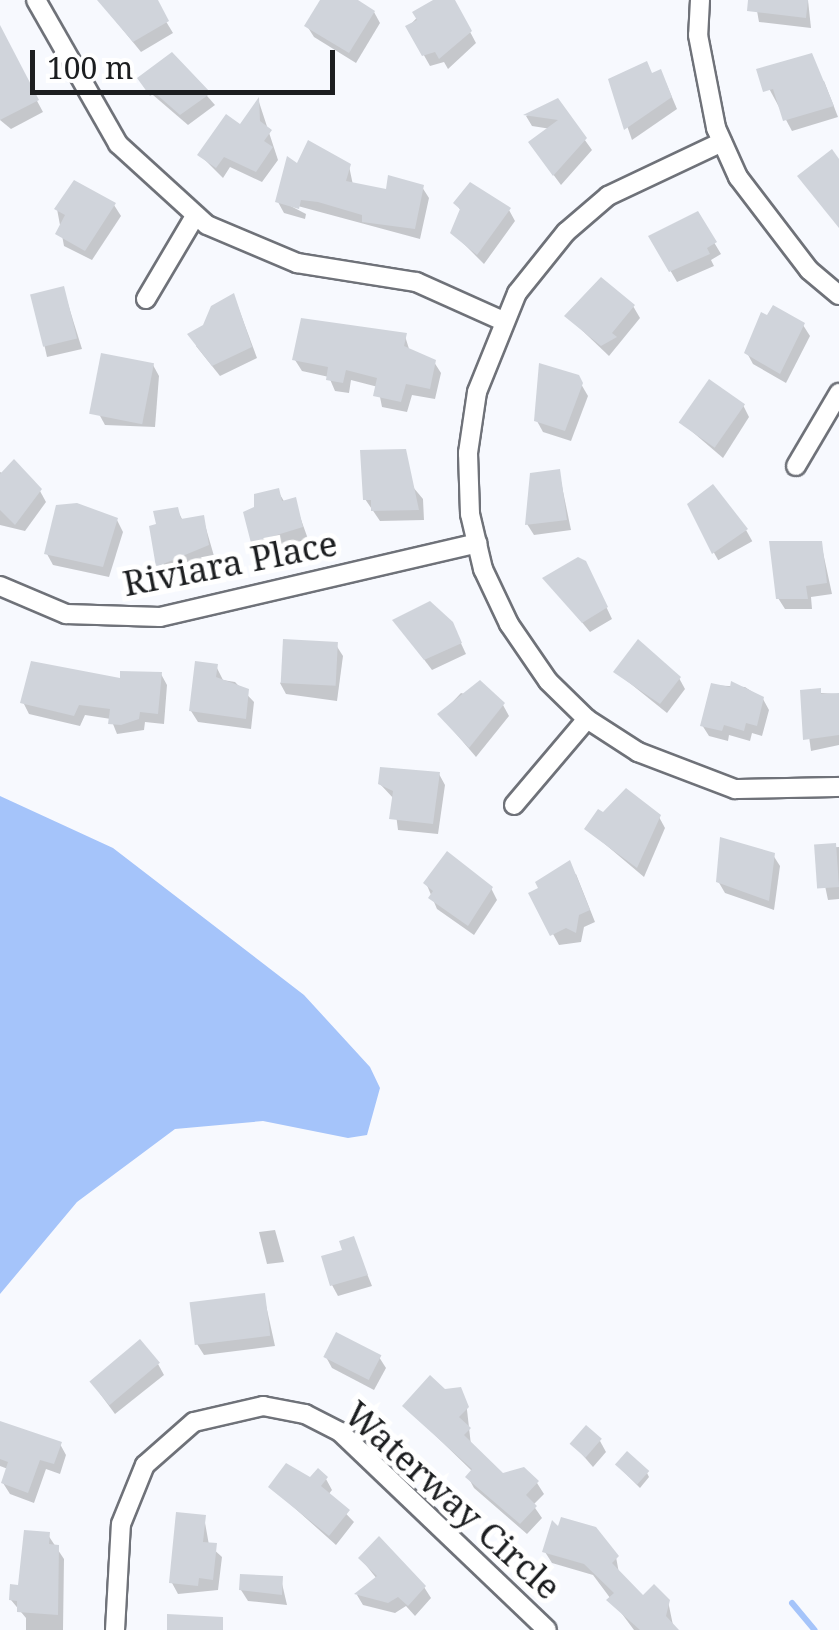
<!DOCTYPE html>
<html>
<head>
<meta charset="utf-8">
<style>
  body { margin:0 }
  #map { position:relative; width:839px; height:1630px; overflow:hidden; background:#f7f9fe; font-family:"Noto Serif",serif }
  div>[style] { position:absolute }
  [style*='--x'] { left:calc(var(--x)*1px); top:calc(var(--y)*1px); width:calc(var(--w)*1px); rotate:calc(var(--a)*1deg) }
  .water>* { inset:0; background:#a5c4fa }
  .shadow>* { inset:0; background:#0003; transform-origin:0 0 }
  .stream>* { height:6px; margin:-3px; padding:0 3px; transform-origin:3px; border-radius:3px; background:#a5c4fa }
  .building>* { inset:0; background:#d0d4db; transform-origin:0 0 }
  .roads { filter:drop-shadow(2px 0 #6f7279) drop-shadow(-2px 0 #6f7279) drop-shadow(0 2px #6f7279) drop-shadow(0 -2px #6f7279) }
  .minor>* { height:18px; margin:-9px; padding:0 9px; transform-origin:9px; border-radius:9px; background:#fff }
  span { translate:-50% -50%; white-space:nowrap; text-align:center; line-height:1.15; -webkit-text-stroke:10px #fff; paint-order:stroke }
  .street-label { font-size:35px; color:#1c1e20 }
  .scale { position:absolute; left:30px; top:50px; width:305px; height:45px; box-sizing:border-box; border:5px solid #1c1e20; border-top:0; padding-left:12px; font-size:30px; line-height:35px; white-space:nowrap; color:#1c1e20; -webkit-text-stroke:8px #fff; paint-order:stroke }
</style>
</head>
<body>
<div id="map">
  <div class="water">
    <div style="clip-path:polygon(0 796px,113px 848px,304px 995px,370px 1067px,380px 1088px,367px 1135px,348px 1138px,263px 1121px,175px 1129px,77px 1202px,0 1294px)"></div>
  </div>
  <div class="shadow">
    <div style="clip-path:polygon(153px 0,173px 33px,141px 52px,101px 3px)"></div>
    <div style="clip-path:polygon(332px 0,374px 12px,380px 23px,356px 63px,314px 37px,307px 26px)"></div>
    <div style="clip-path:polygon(434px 0,453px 0,476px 43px,448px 69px,444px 62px,430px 66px,408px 27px)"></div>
    <div style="clip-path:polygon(755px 0,808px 0,811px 28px,759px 22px)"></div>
    <div style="clip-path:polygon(8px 47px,43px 112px,11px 129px,0 120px,0 52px)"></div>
    <div style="clip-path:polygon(171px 55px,215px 105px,188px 125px,146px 89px)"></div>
    <div style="clip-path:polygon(759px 70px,824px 81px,838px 117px,792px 131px)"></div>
    <div style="clip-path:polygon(652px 75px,666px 83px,677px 109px,632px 140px,611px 80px)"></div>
    <div style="clip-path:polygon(557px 101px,592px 150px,561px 185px,538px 154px,551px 129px,532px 126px,526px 116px)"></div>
    <div style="clip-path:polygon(259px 102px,278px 160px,262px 182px,230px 167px,223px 178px,200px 155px,240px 127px)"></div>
    <div style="clip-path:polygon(349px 166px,353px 185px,388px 192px,422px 187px,429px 198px,420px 239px,283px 202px,306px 214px,305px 219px,284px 213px,278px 202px,298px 167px)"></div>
    <div style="clip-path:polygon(456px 203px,509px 210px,515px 221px,484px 264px,453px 233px,462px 213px)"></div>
    <div style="clip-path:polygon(114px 205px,121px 216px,92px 260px,64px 246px,57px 209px)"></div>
    <div style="clip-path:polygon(697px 214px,721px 254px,711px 260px,714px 266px,677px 282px,651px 237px)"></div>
    <div style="clip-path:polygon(63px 288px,82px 349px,47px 357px,33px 295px)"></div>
    <div style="clip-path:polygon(234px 296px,257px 358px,220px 376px,196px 346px)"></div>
    <div style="clip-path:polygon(633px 306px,640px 318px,609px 356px,567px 316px)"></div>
    <div style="clip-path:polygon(803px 325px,810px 336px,786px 383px,753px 364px,747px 353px)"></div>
    <div style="clip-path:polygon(405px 336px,410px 352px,434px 362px,441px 373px,435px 399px,412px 395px,407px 412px,382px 407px,378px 387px,351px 380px,349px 393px,335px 391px,329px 377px,302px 371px,295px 360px)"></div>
    <div style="clip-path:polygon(153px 365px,159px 376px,155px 427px,105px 425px,99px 414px)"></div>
    <div style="clip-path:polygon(577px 377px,588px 396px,571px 441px,543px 432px,537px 421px)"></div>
    <div style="clip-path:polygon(743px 405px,749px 417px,723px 458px,682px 423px)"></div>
    <div style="clip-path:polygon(404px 452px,413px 487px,423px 499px,424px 520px,380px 521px,365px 499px)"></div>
    <div style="clip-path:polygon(0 472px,40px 491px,46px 502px,25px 531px,0 525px)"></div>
    <div style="clip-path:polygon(559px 472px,571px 530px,534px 535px,527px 524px)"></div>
    <div style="clip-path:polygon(278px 491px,285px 503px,294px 500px,308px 539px,259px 553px,253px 542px)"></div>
    <div style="clip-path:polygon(177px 509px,183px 521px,203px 518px,214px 556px,165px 576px,159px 526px)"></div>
    <div style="clip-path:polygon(117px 520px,123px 532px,109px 577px,53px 565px,47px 554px)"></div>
    <div style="left:746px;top:530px;width:13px;height:39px;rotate:61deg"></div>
    <div style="clip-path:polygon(821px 543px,832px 594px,811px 597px,812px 609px,785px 609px,778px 598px)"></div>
    <div style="clip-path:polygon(591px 575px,612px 619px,590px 632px,546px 579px)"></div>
    <div style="clip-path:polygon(395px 621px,458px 637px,466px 654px,432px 670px)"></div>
    <div style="clip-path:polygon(336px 645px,343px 656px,337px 701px,286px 694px,280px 683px)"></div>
    <div style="clip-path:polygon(216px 666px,223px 680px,235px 682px,254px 702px,251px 729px,198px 722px,191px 711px)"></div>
    <div style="clip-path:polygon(616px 672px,679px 678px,685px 689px,667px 713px)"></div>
    <div style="clip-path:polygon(161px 674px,167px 685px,164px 724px,145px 722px,144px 730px,117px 734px,111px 719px,85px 715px,80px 726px,29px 714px,23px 702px)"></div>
    <div style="clip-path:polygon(712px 685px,745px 687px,763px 699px,769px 710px,762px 736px,752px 733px,750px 741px,729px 735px,728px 741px,709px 736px,702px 725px)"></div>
    <div style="clip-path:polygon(803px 692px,839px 694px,839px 745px,811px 751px)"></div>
    <div style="clip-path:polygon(461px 693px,503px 705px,509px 716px,476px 757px,440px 715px)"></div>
    <div style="clip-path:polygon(439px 774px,445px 785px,438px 834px,398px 830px,394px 799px,380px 784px)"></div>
    <div style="clip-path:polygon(659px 817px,665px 828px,644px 877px,587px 829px)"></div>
    <div style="clip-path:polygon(839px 847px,839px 899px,828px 900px,817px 848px)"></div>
    <div style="clip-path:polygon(773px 855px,780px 866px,774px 910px,725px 893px,718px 881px)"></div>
    <div style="clip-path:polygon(576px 874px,595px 922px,584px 927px,581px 942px,559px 945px,531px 894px)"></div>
    <div style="clip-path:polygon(426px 883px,491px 888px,497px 900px,474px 935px,437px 909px)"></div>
    <div style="clip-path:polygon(275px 1230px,284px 1262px,267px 1264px,259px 1232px)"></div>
    <div style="clip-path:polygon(353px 1239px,372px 1286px,338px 1296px,332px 1285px)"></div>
    <div style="clip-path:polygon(264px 1296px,275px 1346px,204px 1355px,197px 1344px)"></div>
    <div style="clip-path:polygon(326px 1357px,379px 1357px,386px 1368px,374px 1390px,332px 1368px)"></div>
    <div style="clip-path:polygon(158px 1364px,164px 1375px,115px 1414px,98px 1391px)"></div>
    <div style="clip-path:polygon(444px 1391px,466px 1401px,471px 1445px,503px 1476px,537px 1483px,544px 1494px,533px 1505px,542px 1518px,527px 1534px,474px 1488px,468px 1477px,473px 1472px,405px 1406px)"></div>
    <div style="clip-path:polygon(0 1424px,60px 1444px,66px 1455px,60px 1474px,46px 1469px,34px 1503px,10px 1494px,3px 1483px,8px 1469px,0 1466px)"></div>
    <div style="clip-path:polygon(600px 1441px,606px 1452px,593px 1467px,573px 1444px)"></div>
    <div style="clip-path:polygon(621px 1469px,647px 1473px,649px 1477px,640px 1488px)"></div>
    <div style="clip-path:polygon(326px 1479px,332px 1490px,328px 1495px,354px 1522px,336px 1545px,271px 1487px)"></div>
    <div style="clip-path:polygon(204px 1517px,209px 1545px,222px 1557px,218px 1590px,178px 1594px,172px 1583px)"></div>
    <div style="clip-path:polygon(48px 1535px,64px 1559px,63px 1630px,26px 1630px,26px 1618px,11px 1600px)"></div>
    <div style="clip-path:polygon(545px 1552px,616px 1557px,619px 1573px,643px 1598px,668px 1601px,674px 1630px,634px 1630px,593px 1575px,552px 1563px)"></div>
    <div style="clip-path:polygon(361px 1559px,424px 1587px,431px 1598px,415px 1616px,406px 1606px,395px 1613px,363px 1605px,357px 1595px,377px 1579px)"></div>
    <div style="clip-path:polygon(281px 1579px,287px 1605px,248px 1601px,241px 1590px)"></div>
  </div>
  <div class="stream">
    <div style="--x:792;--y:1603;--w:35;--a:50"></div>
  </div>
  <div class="building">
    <div style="clip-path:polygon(97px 0,158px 0,169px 21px,133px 42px)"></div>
    <div style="clip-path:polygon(320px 0,358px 0,375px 11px,349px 53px,304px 26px)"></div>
    <div style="clip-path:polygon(433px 0,455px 0,472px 31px,439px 59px,435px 52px,422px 56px,405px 26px,417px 20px,412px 12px)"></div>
    <div style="clip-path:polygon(748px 0,808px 0,806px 18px,747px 11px)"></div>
    <div style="clip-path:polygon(0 25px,39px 100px,0 120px)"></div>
    <div style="clip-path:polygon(172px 52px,211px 93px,180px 115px,155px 93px,150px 96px,137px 78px)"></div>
    <div style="clip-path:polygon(812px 53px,834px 106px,783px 121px,773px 89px,763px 92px,756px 69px)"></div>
    <div style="clip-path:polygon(647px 61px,652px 73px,661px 69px,672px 97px,624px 130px,608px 79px)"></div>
    <div style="clip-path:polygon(259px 97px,260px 121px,272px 130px,264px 141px,273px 147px,256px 172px,224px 157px,216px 168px,197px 155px,226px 114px,240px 124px)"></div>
    <div style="clip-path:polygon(558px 98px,587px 138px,553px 176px,528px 142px,558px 120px,523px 115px)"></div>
    <div style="clip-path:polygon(308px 140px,351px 164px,346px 181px,386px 189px,388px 175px,424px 185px,415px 229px,362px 222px,362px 215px,318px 202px,301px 200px,299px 209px,275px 202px,287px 156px,297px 163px)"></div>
    <div style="clip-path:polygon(832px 149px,839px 159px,839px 228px,797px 176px)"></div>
    <div style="clip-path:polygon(74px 180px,116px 203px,85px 251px,55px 234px,65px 215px,54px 209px)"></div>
    <div style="clip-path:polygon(470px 182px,511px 208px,477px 255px,450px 233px,460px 209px,453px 203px)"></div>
    <div style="clip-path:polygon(698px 211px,717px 242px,707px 248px,710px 254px,669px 272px,648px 236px)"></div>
    <div style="clip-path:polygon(601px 277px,635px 305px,612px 333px,617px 337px,601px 346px,564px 316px)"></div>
    <div style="left:64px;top:286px;width:54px;height:35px;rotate:76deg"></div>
    <div style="clip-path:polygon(234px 293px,252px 347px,212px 366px,187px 334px,203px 325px,211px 306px)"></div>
    <div style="clip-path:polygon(773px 305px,805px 323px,780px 374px,744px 353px,761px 312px,767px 315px)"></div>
    <div style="clip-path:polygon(301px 318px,407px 333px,404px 346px,436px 360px,430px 389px,406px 384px,401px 402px,373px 396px,377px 378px,346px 370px,343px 383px,326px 380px,328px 367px,292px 360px)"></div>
    <div style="left:101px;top:353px;width:54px;height:62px;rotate:11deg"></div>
    <div style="clip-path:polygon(539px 363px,579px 375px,583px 383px,565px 431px,534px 421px)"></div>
    <div style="left:709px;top:379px;width:44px;height:53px;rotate:35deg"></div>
    <div style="clip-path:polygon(406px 449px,419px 510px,371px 511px,371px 500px,363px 500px,360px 450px)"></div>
    <div style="clip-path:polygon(14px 459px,42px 489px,15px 525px,0 510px,0 474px)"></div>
    <div style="clip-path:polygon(560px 469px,567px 520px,525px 525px,530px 473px)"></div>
    <div style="clip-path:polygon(713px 484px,748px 529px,712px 554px,687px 504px)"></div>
    <div style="clip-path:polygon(279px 488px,282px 501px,296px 497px,303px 527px,251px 543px,243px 512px,254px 507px,254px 494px)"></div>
    <div style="clip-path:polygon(77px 503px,118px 518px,103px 567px,44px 554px,56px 505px)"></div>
    <div style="clip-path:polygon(178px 507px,181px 519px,204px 515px,209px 545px,156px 567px,149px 526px,156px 524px,153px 511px)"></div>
    <div style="clip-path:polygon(769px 541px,822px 541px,827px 583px,806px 586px,808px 599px,776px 599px)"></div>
    <div style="clip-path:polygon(578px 557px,586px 561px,608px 607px,582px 623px,542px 578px)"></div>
    <div style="clip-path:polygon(430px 601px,453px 622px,462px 643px,424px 660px,392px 620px)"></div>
    <div style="left:283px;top:639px;width:55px;height:44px;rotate:3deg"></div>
    <div style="clip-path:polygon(638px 639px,681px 677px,660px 704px,613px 672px)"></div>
    <div style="clip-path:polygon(31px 661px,120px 678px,120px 671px,162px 672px,158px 714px,140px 712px,139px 719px,121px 725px,108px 724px,110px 709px,79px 705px,74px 716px,20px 703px)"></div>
    <div style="clip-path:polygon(195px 661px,218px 664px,216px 677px,249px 689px,246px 719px,189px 711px)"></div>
    <div style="clip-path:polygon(480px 680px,505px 703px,469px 748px,437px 714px)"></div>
    <div style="clip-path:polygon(731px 681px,764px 697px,757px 726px,746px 723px,744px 731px,724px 725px,722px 731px,700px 726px,711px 683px,730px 687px)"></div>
    <div style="clip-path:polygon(821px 688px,821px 694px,839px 693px,839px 735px,803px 740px,800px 690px)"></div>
    <div style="clip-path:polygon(380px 767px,440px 772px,433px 824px,389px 819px,393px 791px,378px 784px)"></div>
    <div style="clip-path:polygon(626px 788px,661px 815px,637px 868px,584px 829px,598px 809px,603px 812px)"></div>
    <div style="clip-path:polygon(720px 837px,775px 853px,769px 901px,716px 882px)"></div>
    <div style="left:836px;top:843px;width:44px;height:22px;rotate:86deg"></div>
    <div style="clip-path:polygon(447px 851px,493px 887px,468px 926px,428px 898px,433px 891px,423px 883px)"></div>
    <div style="clip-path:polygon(570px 860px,590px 910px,579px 915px,576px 933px,566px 928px,550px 936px,528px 893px,538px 888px,535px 882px)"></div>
    <div style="clip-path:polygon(354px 1236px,368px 1275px,330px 1286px,321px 1256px,342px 1250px,339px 1241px)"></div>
    <div style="left:265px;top:1293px;width:43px;height:76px;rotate:83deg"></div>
    <div style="left:336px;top:1332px;width:51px;height:28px;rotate:27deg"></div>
    <div style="left:140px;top:1339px;width:31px;height:66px;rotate:50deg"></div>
    <div style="clip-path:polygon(430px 1375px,445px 1389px,461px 1387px,469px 1407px,459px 1417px,471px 1428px,464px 1435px,503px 1473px,524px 1467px,539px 1481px,526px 1495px,537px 1506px,520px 1524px,465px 1477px,472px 1469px,402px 1406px)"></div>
    <div style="clip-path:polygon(0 1421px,62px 1442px,54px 1464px,40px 1460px,28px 1493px,1px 1483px,8px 1462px,0 1459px)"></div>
    <div style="left:586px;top:1425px;width:21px;height:25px;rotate:41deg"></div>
    <div style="left:627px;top:1451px;width:30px;height:18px;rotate:42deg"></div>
    <div style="clip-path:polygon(286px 1463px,310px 1477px,318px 1468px,328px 1477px,321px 1486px,350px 1510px,329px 1536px,268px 1487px)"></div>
    <div style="clip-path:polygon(176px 1512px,206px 1515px,203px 1542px,217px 1543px,213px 1580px,199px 1578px,198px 1586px,169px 1583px)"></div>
    <div style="clip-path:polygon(561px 1517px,596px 1527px,619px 1556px,612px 1563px,643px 1595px,654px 1584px,670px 1600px,666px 1616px,679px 1630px,640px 1630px,606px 1600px,614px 1593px,584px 1564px,542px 1552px,552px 1520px,558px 1526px)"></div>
    <div style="clip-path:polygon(24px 1530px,50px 1532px,49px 1544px,59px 1545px,58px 1615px,17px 1612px,17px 1601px,9px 1600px,10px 1584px,18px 1585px)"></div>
    <div style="clip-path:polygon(379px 1536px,426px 1586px,408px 1606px,398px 1597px,388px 1603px,354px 1594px,377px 1576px,358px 1558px)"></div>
    <div style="clip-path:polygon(240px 1574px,283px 1576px,282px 1595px,239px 1590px)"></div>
    <div style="clip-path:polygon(167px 1614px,223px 1617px,223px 1630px,167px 1630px)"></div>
  </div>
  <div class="roads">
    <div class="minor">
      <div style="--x:36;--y:0;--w:166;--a:60.3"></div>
      <div style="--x:118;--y:144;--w:120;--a:42.3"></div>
      <div style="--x:207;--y:225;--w:98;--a:22.9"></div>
      <div style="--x:297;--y:263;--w:121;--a:9.1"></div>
      <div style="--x:416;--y:282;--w:95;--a:24.1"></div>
      <div style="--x:700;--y:0;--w:35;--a:93"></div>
      <div style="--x:698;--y:35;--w:95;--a:79"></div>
      <div style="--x:716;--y:128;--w:54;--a:65.8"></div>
      <div style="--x:738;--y:177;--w:117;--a:52.6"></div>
      <div style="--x:809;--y:270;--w:39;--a:40"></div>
      <div style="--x:722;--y:142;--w:126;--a:154.7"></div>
      <div style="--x:608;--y:196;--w:55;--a:139.4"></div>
      <div style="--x:566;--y:232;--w:78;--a:128.8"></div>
      <div style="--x:517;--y:293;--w:107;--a:112"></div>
      <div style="--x:477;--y:392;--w:62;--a:98.4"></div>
      <div style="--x:468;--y:453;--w:61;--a:88.1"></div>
      <div style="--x:470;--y:514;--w:57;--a:76.7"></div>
      <div style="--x:483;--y:569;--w:61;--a:64.7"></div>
      <div style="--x:509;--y:624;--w:69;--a:55.6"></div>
      <div style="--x:548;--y:681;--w:54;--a:44.3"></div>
      <div style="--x:587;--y:719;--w:61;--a:32.9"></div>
      <div style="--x:638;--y:752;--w:104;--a:20.9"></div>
      <div style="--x:735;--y:789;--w:104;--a:-1.1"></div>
      <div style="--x:146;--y:299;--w:96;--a:-59.4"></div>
      <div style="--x:796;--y:466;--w:85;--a:-59.5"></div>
      <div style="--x:0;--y:586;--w:72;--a:23"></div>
      <div style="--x:66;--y:614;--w:94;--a:1.8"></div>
      <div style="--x:160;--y:617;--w:326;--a:-13.1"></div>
      <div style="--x:514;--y:805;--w:113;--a:-49.7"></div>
      <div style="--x:115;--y:1630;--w:106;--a:-86.8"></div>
      <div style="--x:121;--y:1524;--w:64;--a:-67.9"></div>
      <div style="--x:145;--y:1465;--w:65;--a:-41.3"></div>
      <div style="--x:194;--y:1422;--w:71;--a:-13.1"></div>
      <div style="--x:263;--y:1406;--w:43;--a:10.8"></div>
      <div style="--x:305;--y:1414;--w:39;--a:27"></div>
      <div style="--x:340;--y:1432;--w:286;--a:43.7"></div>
    </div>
  </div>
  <div class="street-label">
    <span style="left:230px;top:563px;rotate:-11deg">Riviara Place</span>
    <span style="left:453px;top:1500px;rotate:42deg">Waterway Circle</span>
  </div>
  <div class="scale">100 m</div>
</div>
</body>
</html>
